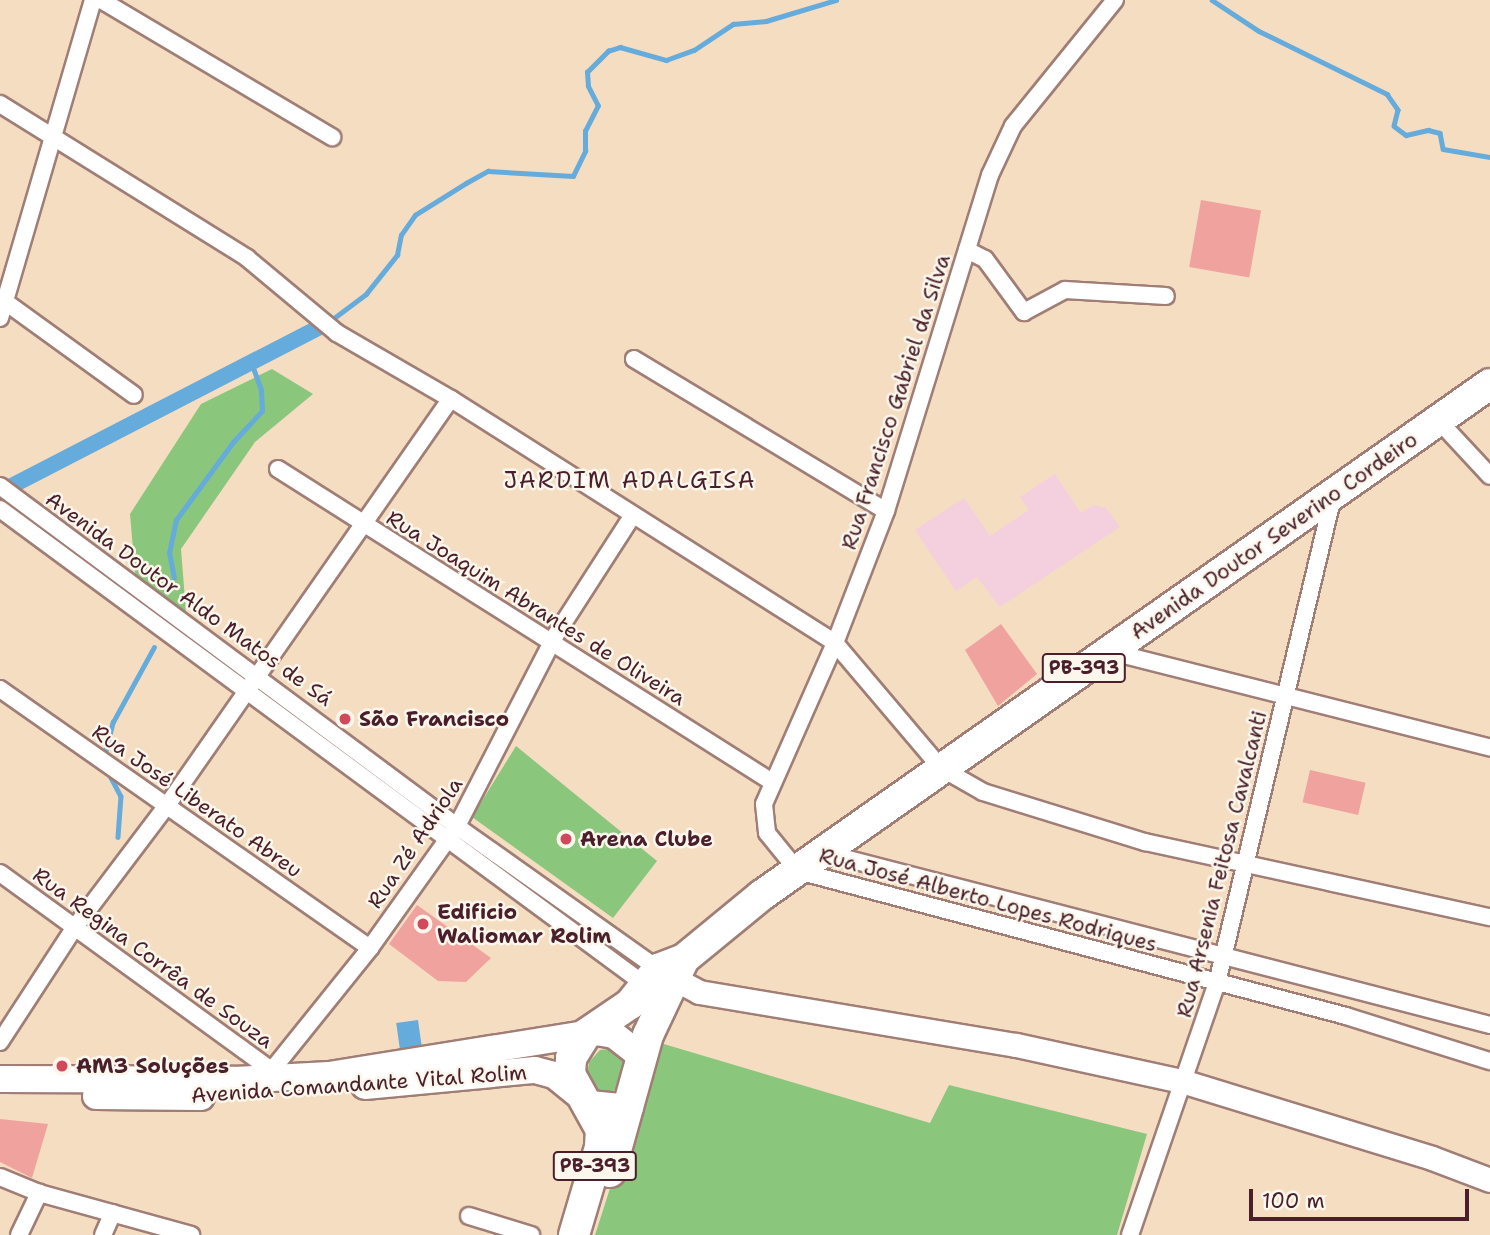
<!DOCTYPE html>
<html>
<head>
<meta charset="utf-8">
<style>
  body { margin:0 }
  #map { position:relative; width:1490px; height:1235px; overflow:hidden; background:#f5ddc2; font-family:"Shantell Sans",sans-serif }
  div>[style] { position:absolute }
  [style*='--x'] { left:calc(var(--x)*1px); top:calc(var(--y)*1px); width:calc(var(--w)*1px); rotate:calc(var(--a)*1deg) }
  .built>* { inset:0; background:#f4cfdd }
  .green>* { inset:0; background:#8ac67c }
  .water>* { inset:0; background:#65abdb; transform-origin:0 0 }
  .stream>* { height:4.5px; margin:-2.25px; padding:0 2.25px; transform-origin:2.25px; border-radius:2.25px; background:#65abdb }
  .canal>* { height:16px; margin:-8px; padding:0 8px; transform-origin:8px; border-radius:8px; background:#65abdb }
  .building>* { inset:0; background:#f0a29f; transform-origin:0 0 }
  .roads { filter:drop-shadow(2px 0 #a07e76) drop-shadow(-2px 0 #a07e76) drop-shadow(0 2px #a07e76) drop-shadow(0 -2px #a07e76) }
  .street>* { height:16px; margin:-8px; padding:0 8px; transform-origin:8px; border-radius:8px; background:#fff }
  .secondary>* { height:23px; margin:-11.5px; padding:0 11.5px; transform-origin:11.5px; border-radius:11.5px; background:#fff }
  .primary>* { height:26px; margin:-13px; padding:0 13px; transform-origin:13px; border-radius:13px; background:#fff }
  .highway>* { height:30px; margin:-15px; padding:0 15px; transform-origin:15px; border-radius:15px; background:#fff }
  .dots>* { width:19px; height:19px; translate:-50% -50%; box-sizing:border-box; border:4px solid #fbf7ec; border-radius:50% }
  span { translate:-50% -50%; white-space:nowrap; text-align:center; line-height:1.15; -webkit-text-stroke:5px #fbf7ec; paint-order:stroke }
  .shield-label span { padding:2px 5px; background:#fbf7ec; border:2px solid; border-radius:5px; -webkit-text-stroke-width:0 }
  .shield-label { font-size:19px; color:#4a1f2b; font-weight:700 }
  .street-label { font-size:21px; color:#4a1f2b }
  .poi-label { font-size:21px; color:#4a1f2b; font-weight:700 }
  .left { translate:0 -50%; text-align:left }
  .neighbourhood-label { font-size:23px; color:#4a1f2b; letter-spacing:2px }
  .scale { position:absolute; left:1249px; top:1189px; width:220px; height:32px; box-sizing:border-box; border:4px solid #4a1f2b; border-top:0; padding-left:9px; font-size:21px; line-height:24px; white-space:nowrap; color:#4a1f2b; -webkit-text-stroke:5px #fbf7ec; paint-order:stroke }
</style>
</head>
<body>
<div id="map">
  <div class="built">
    <div style="clip-path:polygon(1055px 474px,1081px 513px,1094px 505px,1106px 508px,1120px 527px,1000px 607px,977px 577px,956px 591px,915px 530px,964px 498px,990px 536px,1029px 510px,1020px 497px)"></div>
  </div>
  <div class="green">
    <div style="clip-path:polygon(272px 369px,313px 394px,255px 442px,181px 549px,187px 625px,135px 573px,130px 514px,201px 404px)"></div>
    <div style="clip-path:polygon(516px 746px,657px 861px,613px 918px,472px 817px)"></div>
    <div style="clip-path:polygon(657px 1042px,930px 1123px,949px 1085px,1147px 1134px,1117px 1235px,595px 1235px)"></div>
    <div style="clip-path:polygon(608px 1049px,619px 1054px,626px 1067px,609px 1101px,586px 1085px,589px 1062px,600px 1050px)"></div>
  </div>
  <div class="water">
    <div style="left:418px;top:1020px;width:28px;height:22px;rotate:82deg"></div>
  </div>
  <div class="stream">
    <div style="--x:1212;--y:0;--w:56;--a:33.4"></div>
    <div style="--x:1259;--y:31;--w:143;--a:26.2"></div>
    <div style="--x:1387;--y:94;--w:19;--a:55"></div>
    <div style="--x:1398;--y:110;--w:16;--a:104"></div>
    <div style="--x:1394;--y:126;--w:15;--a:37"></div>
    <div style="--x:1406;--y:135;--w:23;--a:-13"></div>
    <div style="--x:1428;--y:130;--w:12;--a:14"></div>
    <div style="--x:1440;--y:133;--w:16;--a:79"></div>
    <div style="--x:1443;--y:149;--w:48;--a:9.7"></div>
    <div style="--x:330;--y:321;--w:45;--a:-36.9"></div>
    <div style="--x:366;--y:294;--w:50;--a:-51.5"></div>
    <div style="--x:397;--y:255;--w:20;--a:-79"></div>
    <div style="--x:401;--y:235;--w:24;--a:-55"></div>
    <div style="--x:415;--y:215;--w:60;--a:-32.1"></div>
    <div style="--x:466;--y:183;--w:25;--a:-29"></div>
    <div style="--x:488;--y:171;--w:85;--a:3.4"></div>
    <div style="--x:573;--y:176;--w:28;--a:-64"></div>
    <div style="--x:585;--y:151;--w:20;--a:-90"></div>
    <div style="--x:585;--y:131;--w:28;--a:-63"></div>
    <div style="--x:598;--y:106;--w:22;--a:-117"></div>
    <div style="--x:588;--y:86;--w:14;--a:-94"></div>
    <div style="--x:587;--y:72;--w:30;--a:-45"></div>
    <div style="--x:608;--y:51;--w:13;--a:-18"></div>
    <div style="--x:620;--y:47;--w:48;--a:15.8"></div>
    <div style="--x:666;--y:60;--w:30;--a:-20"></div>
    <div style="--x:694;--y:50;--w:47;--a:-33.7"></div>
    <div style="--x:733;--y:24;--w:33;--a:-5"></div>
    <div style="--x:766;--y:21;--w:73;--a:-16.7"></div>
    <div style="--x:174;--y:578;--w:25;--a:-101"></div>
    <div style="--x:169;--y:553;--w:34;--a:-78"></div>
    <div style="--x:176;--y:520;--w:97;--a:-53.8"></div>
    <div style="--x:233;--y:442;--w:42;--a:-46.9"></div>
    <div style="--x:262;--y:411;--w:21;--a:-93"></div>
    <div style="--x:261;--y:390;--w:32;--a:-110"></div>
    <div style="--x:104;--y:757;--w:36;--a:-76"></div>
    <div style="--x:113;--y:722;--w:85;--a:-61.3"></div>
    <div style="--x:108;--y:772;--w:27;--a:62"></div>
    <div style="--x:121;--y:796;--w:41;--a:94.2"></div>
  </div>
  <div class="canal">
    <div style="--x:0;--y:492;--w:358;--a:-27.3"></div>
  </div>
  <div class="building">
    <div style="left:1201px;top:200px;width:61px;height:68px;rotate:10deg"></div>
    <div style="clip-path:polygon(1001px 624px,1037px 674px,998px 706px,965px 650px)"></div>
    <div style="left:1310px;top:770px;width:57px;height:33px;rotate:13deg"></div>
    <div style="clip-path:polygon(417px 905px,491px 958px,466px 982px,438px 981px,389px 944px)"></div>
    <div style="clip-path:polygon(0 1119px,48px 1124px,32px 1178px,0 1162px)"></div>
  </div>
  <div class="roads">
    <div class="street">
      <div style="--x:101;--y:0;--w:269;--a:30.7"></div>
      <div style="--x:1115;--y:0;--w:162;--a:129"></div>
      <div style="--x:1013;--y:126;--w:54;--a:115.1"></div>
      <div style="--x:990;--y:175;--w:352;--a:107.2"></div>
      <div style="--x:886;--y:511;--w:142;--a:111.1"></div>
      <div style="--x:835;--y:643;--w:176;--a:113.8"></div>
      <div style="--x:764;--y:804;--w:29;--a:84"></div>
      <div style="--x:767;--y:833;--w:49;--a:50.8"></div>
      <div style="--x:798;--y:871;--w:567;--a:14.82"></div>
      <div style="--x:1346;--y:1016;--w:151;--a:17.4"></div>
      <div style="--x:0;--y:104;--w:291;--a:31.9"></div>
      <div style="--x:247;--y:258;--w:117;--a:39.8"></div>
      <div style="--x:337;--y:333;--w:132;--a:30.1"></div>
      <div style="--x:451;--y:399;--w:455;--a:32.4"></div>
      <div style="--x:835;--y:643;--w:164;--a:49.7"></div>
      <div style="--x:941;--y:768;--w:48;--a:29.7"></div>
      <div style="--x:983;--y:792;--w:170;--a:17.2"></div>
      <div style="--x:1145;--y:842;--w:353;--a:12.3"></div>
      <div style="--x:967;--y:250;--w:20;--a:27"></div>
      <div style="--x:985;--y:259;--w:66;--a:53.7"></div>
      <div style="--x:1024;--y:312;--w:47;--a:-28.2"></div>
      <div style="--x:1065;--y:290;--w:101;--a:3.4"></div>
      <div style="--x:0;--y:298;--w:165;--a:35.9"></div>
      <div style="--x:0;--y:318;--w:331;--a:-73.7"></div>
      <div style="--x:634;--y:359;--w:294;--a:31.1"></div>
      <div style="--x:1438;--y:420;--w:76;--a:47.1"></div>
      <div style="--x:278;--y:469;--w:585;--a:32.36"></div>
      <div style="--x:0;--y:486;--w:576;--a:36.67"></div>
      <div style="--x:462;--y:830;--w:240;--a:35.3"></div>
      <div style="--x:0;--y:509;--w:800;--a:36.41"></div>
      <div style="--x:1108;--y:651;--w:394;--a:14.2"></div>
      <div style="--x:0;--y:689;--w:452;--a:35"></div>
      <div style="--x:825;--y:853;--w:687;--a:14.5"></div>
      <div style="--x:0;--y:873;--w:344;--a:36"></div>
      <div style="--x:0;--y:1042;--w:137;--a:-56.9"></div>
      <div style="--x:75;--y:927;--w:154;--a:-52.9"></div>
      <div style="--x:168;--y:804;--w:494;--a:-55.1"></div>
      <div style="--x:272;--y:1070;--w:156;--a:-51.2"></div>
      <div style="--x:370;--y:948;--w:150;--a:-54.5"></div>
      <div style="--x:457;--y:826;--w:214;--a:-62.7"></div>
      <div style="--x:555;--y:636;--w:144;--a:-57.2"></div>
      <div style="--x:0;--y:1177;--w:42;--a:22.3"></div>
      <div style="--x:39;--y:1193;--w:158;--a:15.4"></div>
      <div style="--x:469;--y:1216;--w:65;--a:17"></div>
      <div style="--x:19;--y:1235;--w:47;--a:-64.5"></div>
      <div style="--x:103;--y:1235;--w:24;--a:-66"></div>
      <div style="--x:1130;--y:1235;--w:267;--a:-71"></div>
      <div style="--x:1217;--y:983;--w:500;--a:-76.6"></div>
    </div>
    <div class="secondary">
      <div style="--x:662;--y:972;--w:42;--a:28.4"></div>
      <div style="--x:699;--y:992;--w:321;--a:9.5"></div>
      <div style="--x:1016;--y:1045;--w:173;--a:12.3"></div>
      <div style="--x:1185;--y:1082;--w:258;--a:17.1"></div>
      <div style="--x:1432;--y:1158;--w:62;--a:20.8"></div>
    </div>
    <div class="primary">
      <div style="--x:0;--y:1079;--w:235;--a:0.2"></div>
      <div style="--x:235;--y:1080;--w:94;--a:-3"></div>
      <div style="--x:329;--y:1075;--w:270;--a:-9.1"></div>
      <div style="--x:596;--y:1032;--w:18;--a:9"></div>
      <div style="--x:614;--y:1035;--w:36;--a:38"></div>
      <div style="--x:365;--y:1086;--w:171;--a:-5.4"></div>
      <div style="--x:535;--y:1070;--w:20;--a:15"></div>
      <div style="--x:554;--y:1075;--w:46;--a:38.9"></div>
      <div style="--x:590;--y:1104;--w:40;--a:5.7"></div>
      <div style="--x:96;--y:1096;--w:105;--a:0.5"></div>
    </div>
    <div class="highway">
      <div style="--x:610;--y:1172;--w:142;--a:-74.5"></div>
      <div style="--x:648;--y:1035;--w:84;--a:-64.7"></div>
      <div style="--x:574;--y:1235;--w:92;--a:-73.5"></div>
      <div style="--x:600;--y:1147;--w:17;--a:-87"></div>
      <div style="--x:601;--y:1130;--w:64;--a:-119"></div>
      <div style="--x:570;--y:1074;--w:16;--a:-86"></div>
      <div style="--x:571;--y:1058;--w:28;--a:-58"></div>
      <div style="--x:586;--y:1034;--w:53;--a:-34.3"></div>
      <div style="--x:630;--y:1004;--w:45;--a:-51.3"></div>
      <div style="--x:658;--y:969;--w:28;--a:-21"></div>
      <div style="--x:684;--y:959;--w:101;--a:-39.4"></div>
      <div style="--x:762;--y:895;--w:889;--a:-35.07"></div>
    </div>
  </div>
  <div class="dots">
    <div style="left:345px;top:719px;background:#d1495b"></div>
    <div style="left:566px;top:839px;background:#d1495b"></div>
    <div style="left:423px;top:924px;background:#d1495b"></div>
    <div style="left:62px;top:1066px;background:#d1495b"></div>
  </div>
  <div class="shield-label">
    <span style="left:1084px;top:668px">PB-393</span>
    <span style="left:595px;top:1166px">PB-393</span>
  </div>
  <div class="street-label">
    <span style="left:896px;top:402px;rotate:-72deg">Rua Francisco Gabriel da Silva</span>
    <span style="left:1274px;top:536px;rotate:-35deg">Avenida Doutor Severino Cordeiro</span>
    <span style="left:189px;top:599px;rotate:36deg">Avenida Doutor Aldo Matos de Sá</span>
    <span style="left:536px;top:608px;rotate:32deg">Rua Joaquim Abrantes de Oliveira</span>
    <span style="left:197px;top:801px;rotate:35deg">Rua José Liberato Abreu</span>
    <span style="left:415px;top:843px;rotate:-56deg">Rua Zé Adriola</span>
    <span style="left:1222px;top:864px;rotate:-76deg">Rua Arsenia Feitosa Cavalcanti</span>
    <span style="left:988px;top:900px;rotate:15deg">Rua José Alberto Lopes Rodriques</span>
    <span style="left:153px;top:958px;rotate:36deg">Rua Regina Corrêa de Souza</span>
    <span style="left:359px;top:1084px;rotate:-4deg">Avenida Comandante Vital Rolim</span>
  </div>
  <div class="poi-label">
    <span class="left" style="left:359px;top:719px">São Francisco</span>
    <span class="left" style="left:580px;top:839px">Arena Clube</span>
    <span class="left" style="left:437px;top:924px">Edificio<br>Waliomar Rolim</span>
    <span class="left" style="left:76px;top:1066px">AM3 Soluções</span>
  </div>
  <div class="neighbourhood-label">
    <span style="left:630px;top:480px">JARDIM ADALGISA</span>
  </div>
  <div class="scale">100 m</div>
</div>
</body>
</html>
